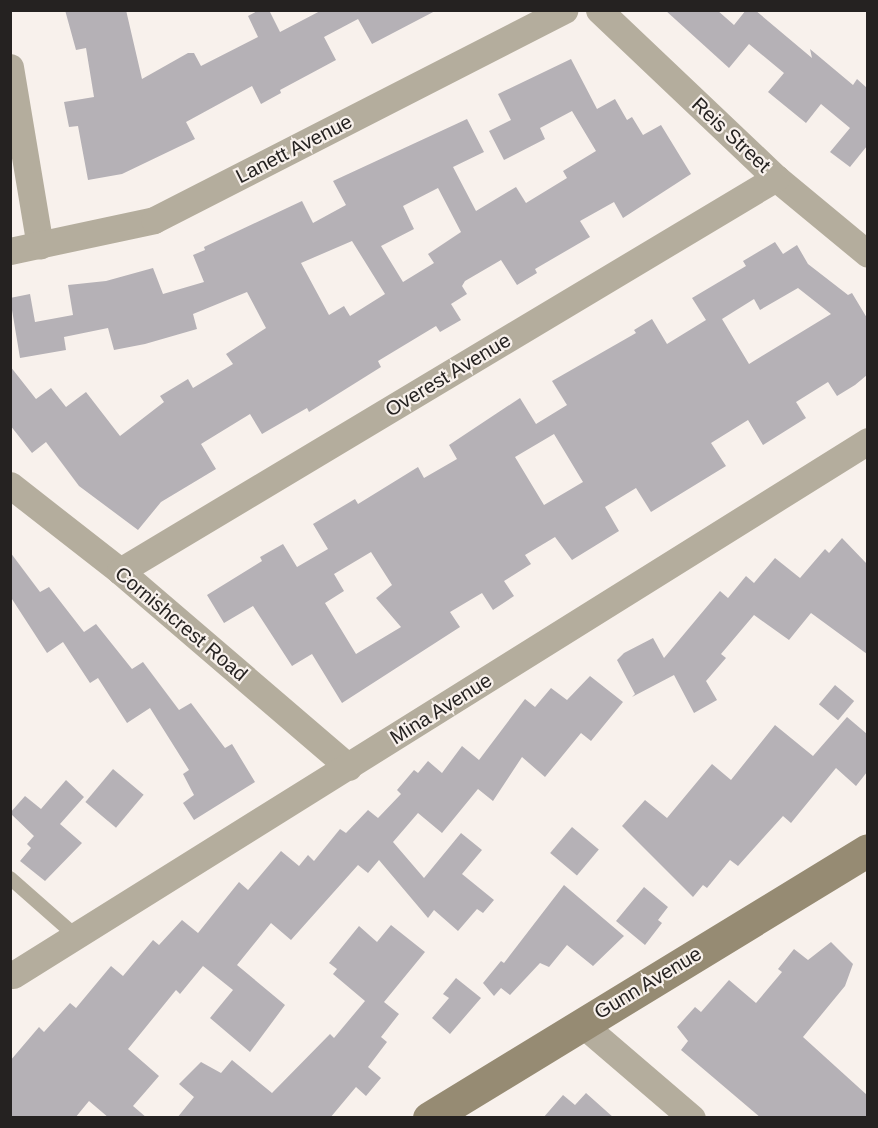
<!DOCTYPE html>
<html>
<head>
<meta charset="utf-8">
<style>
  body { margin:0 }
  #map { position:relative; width:878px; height:1128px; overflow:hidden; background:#f8f1ec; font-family:Helvetica,sans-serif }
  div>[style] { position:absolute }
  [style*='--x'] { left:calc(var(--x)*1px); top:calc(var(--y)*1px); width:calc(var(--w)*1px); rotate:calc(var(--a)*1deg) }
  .building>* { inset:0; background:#b5b1b6; transform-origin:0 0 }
  .lane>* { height:14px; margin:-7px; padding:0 7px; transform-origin:7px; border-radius:7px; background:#b4ad9d }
  .street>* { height:27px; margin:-13.5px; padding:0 13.5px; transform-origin:13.5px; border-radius:13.5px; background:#b4ad9d }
  .secondary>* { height:33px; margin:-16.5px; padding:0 16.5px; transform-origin:16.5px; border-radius:16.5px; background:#968b73 }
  span { translate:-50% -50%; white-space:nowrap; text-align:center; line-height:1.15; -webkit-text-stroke:4.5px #f8f1ec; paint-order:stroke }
  .street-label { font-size:20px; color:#252221 }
  .frame { position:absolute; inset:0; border:12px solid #252221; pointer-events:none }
</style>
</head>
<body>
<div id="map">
  <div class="building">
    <div style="clip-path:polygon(65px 10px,126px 10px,142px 79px,188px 53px,194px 53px,201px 66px,258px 37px,248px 16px,259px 10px,269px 10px,280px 32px,322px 10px,437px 10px,372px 44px,358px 19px,324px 37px,336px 60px,280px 90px,281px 93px,261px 104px,252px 86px,186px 122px,195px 139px,122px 174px,88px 180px,78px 126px,69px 127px,64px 102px,94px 97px,86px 48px,76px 50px)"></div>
    <div style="clip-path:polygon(665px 10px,717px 10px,734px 25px,746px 10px,755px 10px,812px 58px,810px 49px,853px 85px,857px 79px,867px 88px,867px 146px,850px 167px,830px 152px,850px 128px,821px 104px,806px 123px,768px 92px,784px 73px,749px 44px,729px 68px)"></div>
    <div style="clip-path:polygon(evenodd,571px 59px,597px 109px,615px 99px,627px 120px,632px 117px,643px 135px,661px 125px,691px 174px,623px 218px,614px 202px,580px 221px,590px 237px,535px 269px,537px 273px,517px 285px,501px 260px,465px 281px,462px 286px,467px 294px,451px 304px,461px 320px,440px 332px,436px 326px,378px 361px,381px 367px,309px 412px,307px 408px,262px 434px,250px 414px,201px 444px,216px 469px,161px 502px,138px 530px,79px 486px,46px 442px,32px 453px,10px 425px,10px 366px,36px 399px,51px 388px,66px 407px,86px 392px,120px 436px,164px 402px,160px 396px,188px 379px,193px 388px,233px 364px,226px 354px,266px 328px,247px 292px,193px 314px,197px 329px,145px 344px,114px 350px,108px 328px,64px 337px,66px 350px,20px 358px,10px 298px,30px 294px,35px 322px,73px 315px,68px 285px,106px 281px,153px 268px,163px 294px,204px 282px,193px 255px,205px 250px,204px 247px,302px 201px,313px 223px,346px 205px,333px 181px,467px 119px,484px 152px,453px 167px,476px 211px,516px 187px,526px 203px,567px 178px,563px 171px,596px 151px,572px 111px,540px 128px,545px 139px,504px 160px,489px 131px,511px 120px,498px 94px,571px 59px,438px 188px,461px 232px,428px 254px,434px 263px,403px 282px,381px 246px,414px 229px,403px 206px,438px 188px,571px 59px,352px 241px,385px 294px,350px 316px,344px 306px,329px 315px,301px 263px,352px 241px)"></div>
    <div style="clip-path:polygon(evenodd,775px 242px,783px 254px,797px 245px,808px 264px,848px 295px,852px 293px,867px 318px,867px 375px,855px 385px,837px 396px,828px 382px,796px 402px,806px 418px,763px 445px,748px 420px,711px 443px,726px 466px,651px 512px,636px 488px,605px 507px,619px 531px,572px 560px,555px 537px,525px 555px,531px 564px,504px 581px,514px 596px,493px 610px,482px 593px,450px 612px,460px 627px,342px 703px,312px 654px,292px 666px,253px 606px,224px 623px,207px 595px,262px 561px,260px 557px,283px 544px,297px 567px,328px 549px,313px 524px,355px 499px,358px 504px,418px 467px,424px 478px,457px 459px,449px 445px,520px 398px,536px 424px,567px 405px,552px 381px,636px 333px,634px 330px,652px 319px,667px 344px,706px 320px,692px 298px,746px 266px,743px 261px,775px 242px,798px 288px,831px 314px,749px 364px,722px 319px,754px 299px,760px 310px,798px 288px,775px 242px,554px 434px,583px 482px,544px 505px,515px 457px,554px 434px,775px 242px,371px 552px,392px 585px,376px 598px,401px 627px,356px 654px,325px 603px,344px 591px,334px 574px,371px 552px)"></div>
    <div style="clip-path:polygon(842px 538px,867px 564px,867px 654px,811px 613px,789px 640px,754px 615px,721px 654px,726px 658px,706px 681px,717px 700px,694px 713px,674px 675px,632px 697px,635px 694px,617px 660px,624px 653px,653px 638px,664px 658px,720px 591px,728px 598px,746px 576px,754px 583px,775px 558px,800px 578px,825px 549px,829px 553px)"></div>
    <div style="clip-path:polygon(10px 552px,40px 592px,49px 587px,84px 632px,96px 624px,132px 669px,143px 662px,179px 710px,191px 703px,225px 748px,232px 744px,255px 782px,194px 820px,183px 803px,194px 795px,183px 774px,189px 770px,150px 708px,127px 723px,98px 678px,90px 683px,63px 642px,47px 653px,10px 596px)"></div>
    <div style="clip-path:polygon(590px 676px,623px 702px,591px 741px,581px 733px,545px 777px,522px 757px,493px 801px,478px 789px,442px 833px,418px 813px,393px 842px,424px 878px,461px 833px,482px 850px,462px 874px,494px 900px,483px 913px,477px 909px,458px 931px,434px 910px,428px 918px,379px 860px,368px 873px,358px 865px,291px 940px,271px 923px,237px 965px,285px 1005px,250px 1052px,210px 1018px,233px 990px,203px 966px,180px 994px,176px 990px,128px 1049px,159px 1076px,133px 1106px,147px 1118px,109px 1118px,89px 1101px,75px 1118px,10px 1118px,10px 1061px,39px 1027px,44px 1032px,70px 1003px,76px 1008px,111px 966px,123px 976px,153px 940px,159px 945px,182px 920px,198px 933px,239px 882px,248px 890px,281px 851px,299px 866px,308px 855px,314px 861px,340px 829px,346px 833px,368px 810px,378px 818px,401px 794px,397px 790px,414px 770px,418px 773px,428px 761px,442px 773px,462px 746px,479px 760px,525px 699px,535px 707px,551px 688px,567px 700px)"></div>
    <div style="left:835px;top:685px;width:25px;height:25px;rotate:40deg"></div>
    <div style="clip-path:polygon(847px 717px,867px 734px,867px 772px,856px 786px,836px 768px,791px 823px,783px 816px,738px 866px,730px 860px,707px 888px,703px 885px,693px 897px,622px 826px,645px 800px,667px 818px,712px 764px,731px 780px,775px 725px,813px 756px)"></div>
    <div style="left:113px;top:769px;width:40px;height:43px;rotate:40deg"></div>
    <div style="clip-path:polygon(66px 780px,84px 797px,60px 824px,82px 843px,45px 881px,20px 861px,31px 848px,27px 844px,34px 836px,10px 813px,25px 796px,41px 809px)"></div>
    <div style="left:572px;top:827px;width:35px;height:34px;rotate:40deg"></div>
    <div style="clip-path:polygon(564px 885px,624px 936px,593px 966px,567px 945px,549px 967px,540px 963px,510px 995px,501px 988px,494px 996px,483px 983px,501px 961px,504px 963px)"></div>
    <div style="clip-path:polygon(644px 887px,668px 907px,658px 920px,662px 923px,645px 945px,616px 921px)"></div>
    <div style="clip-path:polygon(391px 925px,425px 952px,384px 1002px,399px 1014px,381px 1037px,387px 1042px,368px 1067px,381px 1078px,366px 1096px,356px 1087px,330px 1118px,177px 1118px,194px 1097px,179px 1084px,201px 1062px,221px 1073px,232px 1060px,272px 1093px,330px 1034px,334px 1038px,365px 1001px,333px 974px,337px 969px,329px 963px,359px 926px,377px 942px)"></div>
    <div style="clip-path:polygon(831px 942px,853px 964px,845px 986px,803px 1037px,867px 1095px,867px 1118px,761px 1118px,681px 1050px,688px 1041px,677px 1027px,695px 1007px,701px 1012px,729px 980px,756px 1003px,782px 972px,778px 969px,794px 949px,808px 960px)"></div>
    <div style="clip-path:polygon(456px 978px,481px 998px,450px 1034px,432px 1018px,449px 998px,443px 994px)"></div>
    <div style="clip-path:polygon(586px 1093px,614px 1118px,543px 1118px,563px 1095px,575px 1105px)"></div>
  </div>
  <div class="lane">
    <div style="--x:10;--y:878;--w:89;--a:41.4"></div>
  </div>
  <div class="street">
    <div style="--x:599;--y:10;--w:244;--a:43.5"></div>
    <div style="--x:776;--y:178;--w:119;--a:39.6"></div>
    <div style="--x:10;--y:67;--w:181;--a:80.5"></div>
    <div style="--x:10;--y:251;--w:147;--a:-12.1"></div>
    <div style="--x:154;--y:220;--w:461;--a:-27.1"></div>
    <div style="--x:10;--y:485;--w:140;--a:38"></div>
    <div style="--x:120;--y:571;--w:301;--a:40.6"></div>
    <div style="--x:120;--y:571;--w:765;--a:-30.93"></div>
    <div style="--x:13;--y:975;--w:1008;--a:-31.99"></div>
    <div style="--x:581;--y:1023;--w:146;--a:40.6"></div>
  </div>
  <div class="secondary">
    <div style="--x:429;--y:1118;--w:514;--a:-31.4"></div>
  </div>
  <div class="street-label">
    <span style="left:731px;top:135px;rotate:43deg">Reis Street</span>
    <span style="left:294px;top:149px;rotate:-27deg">Lanett Avenue</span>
    <span style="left:448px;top:375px;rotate:-31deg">Overest Avenue</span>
    <span style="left:181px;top:624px;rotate:40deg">Cornishcrest Road</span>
    <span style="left:441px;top:709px;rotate:-32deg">Mina Avenue</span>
    <span style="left:648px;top:983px;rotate:-31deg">Gunn Avenue</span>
  </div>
  <div class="frame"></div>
</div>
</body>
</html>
